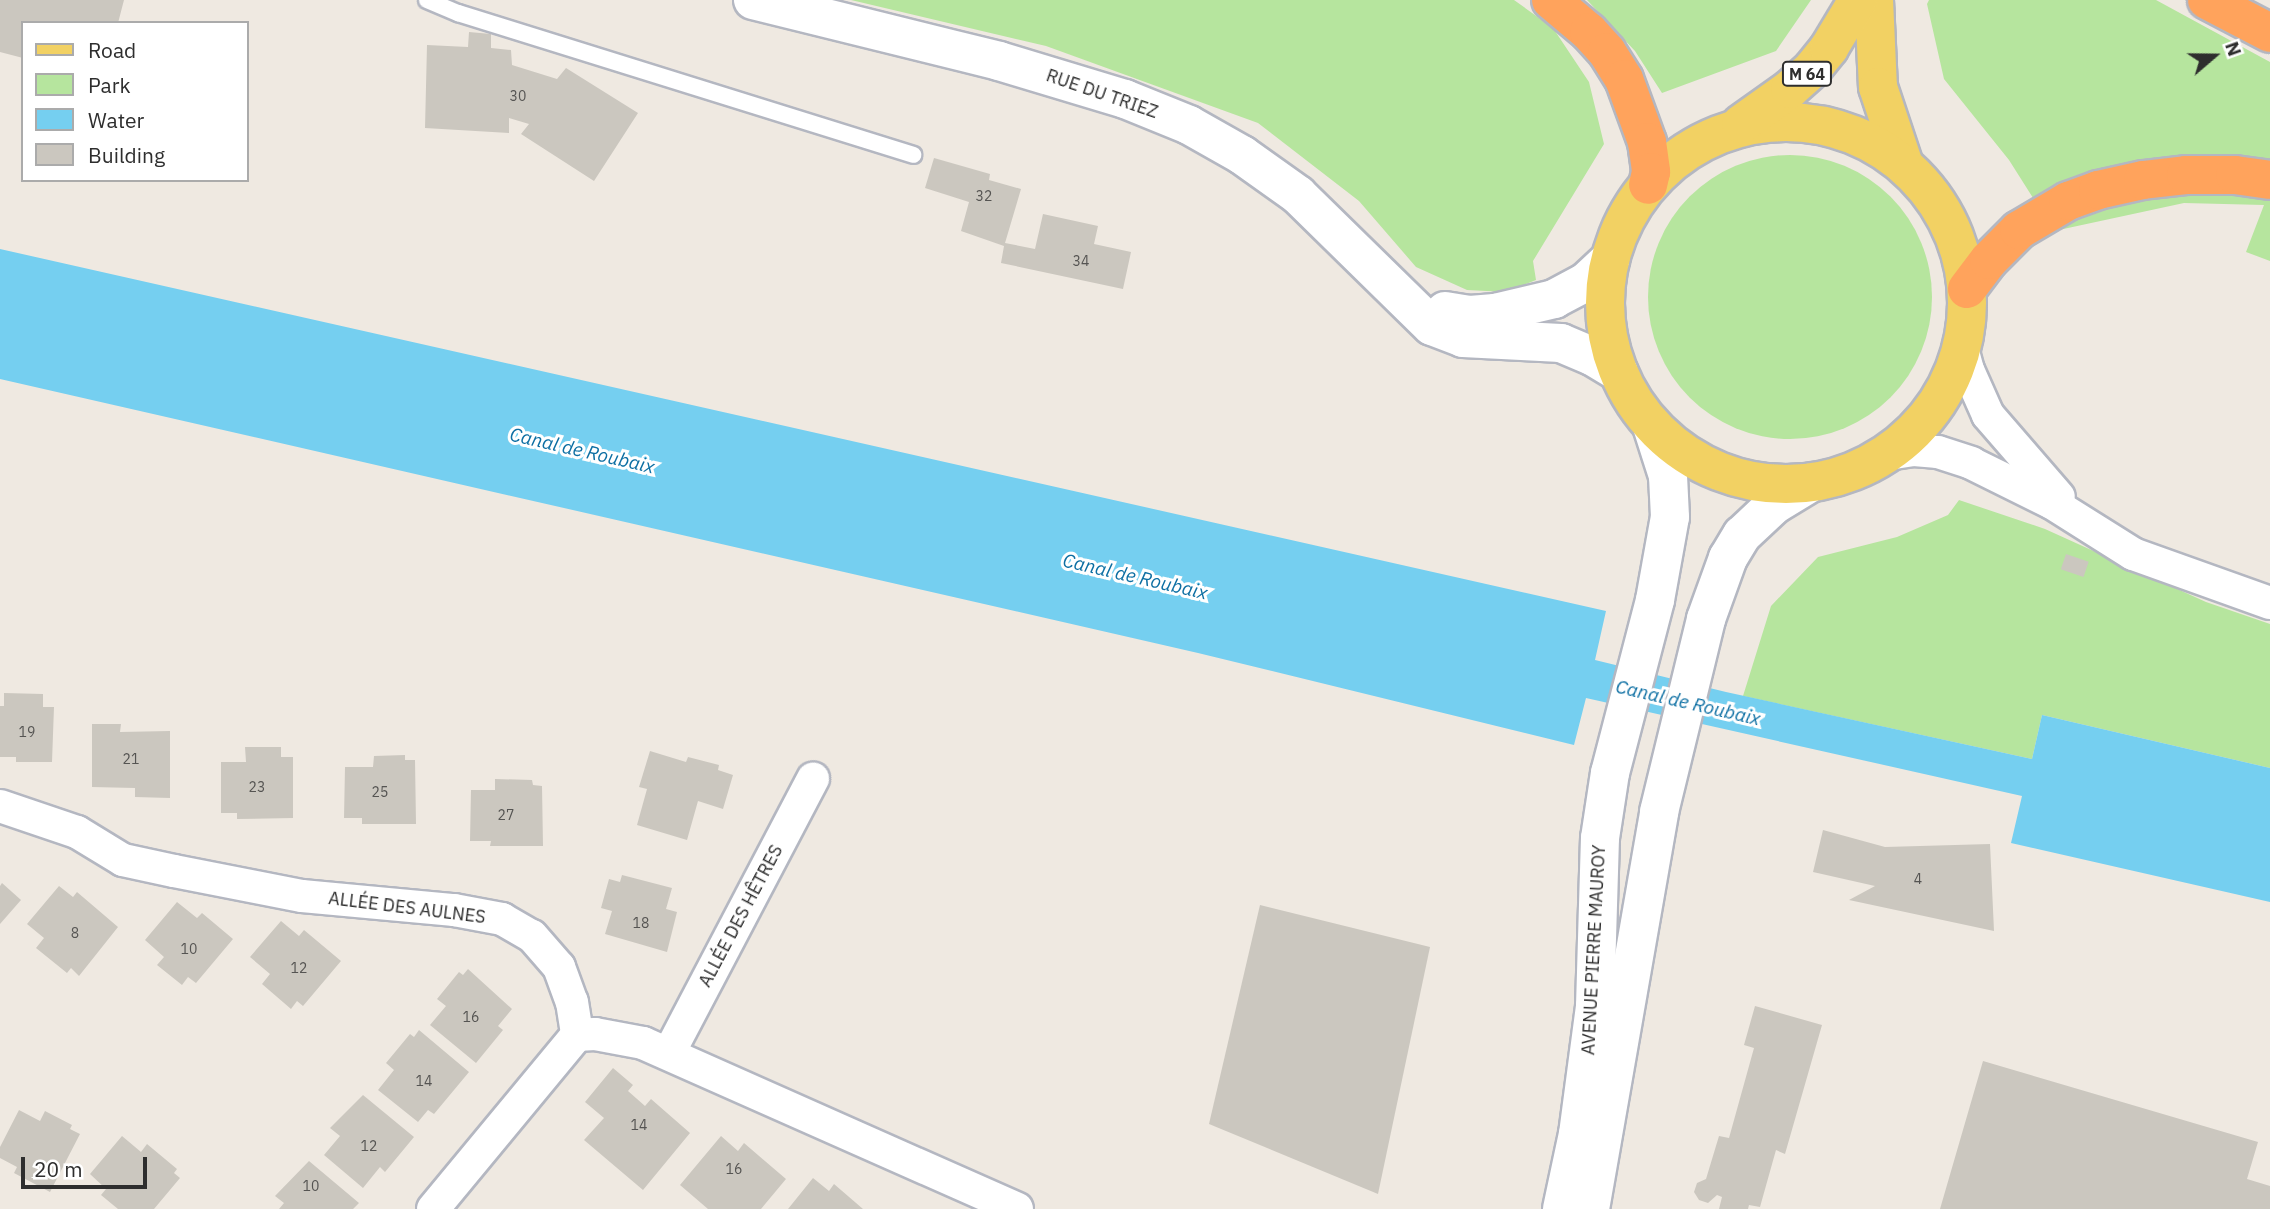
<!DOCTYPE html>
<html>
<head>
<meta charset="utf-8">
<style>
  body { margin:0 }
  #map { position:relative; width:2270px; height:1209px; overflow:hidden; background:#efe9e1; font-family:"IBM Plex Sans",sans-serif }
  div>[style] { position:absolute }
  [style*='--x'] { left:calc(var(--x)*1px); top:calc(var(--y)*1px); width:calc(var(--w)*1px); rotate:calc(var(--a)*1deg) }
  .green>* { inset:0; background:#b6e59e }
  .round { border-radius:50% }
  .water>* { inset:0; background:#75cff0 }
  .building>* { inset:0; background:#cbc7bf; transform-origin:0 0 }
  .roads { filter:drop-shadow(2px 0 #b4b7c1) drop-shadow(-2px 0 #b4b7c1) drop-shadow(0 2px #b4b7c1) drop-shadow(0 -2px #b4b7c1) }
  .lane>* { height:16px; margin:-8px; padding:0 8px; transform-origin:8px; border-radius:8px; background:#fff }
  .street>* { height:32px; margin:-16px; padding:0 16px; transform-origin:16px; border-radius:16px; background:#fff }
  .secondary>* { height:38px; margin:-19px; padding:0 19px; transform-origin:19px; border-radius:19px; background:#fff }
  .primary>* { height:38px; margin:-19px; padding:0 19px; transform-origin:19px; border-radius:19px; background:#f2d163 }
  .primary>.ring { margin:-19px; padding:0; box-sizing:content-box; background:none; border:38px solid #f2d163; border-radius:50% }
  .highway>* { height:38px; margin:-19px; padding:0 19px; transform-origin:19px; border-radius:19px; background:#ffa35c }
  span { translate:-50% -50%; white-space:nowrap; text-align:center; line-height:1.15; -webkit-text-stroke:6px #fff; paint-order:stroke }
  .number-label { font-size:14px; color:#555452 }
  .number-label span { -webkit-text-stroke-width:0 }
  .shield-label span { padding:2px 5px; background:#fff; border:2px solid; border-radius:5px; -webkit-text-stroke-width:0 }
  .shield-label { font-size:16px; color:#2e2e2e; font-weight:700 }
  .street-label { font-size:18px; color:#2e2e2e }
  .water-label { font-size:19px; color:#0d6fa3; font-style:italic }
  .legend { position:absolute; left:21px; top:21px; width:228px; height:161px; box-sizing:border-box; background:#fff; border:2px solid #ababab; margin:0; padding:9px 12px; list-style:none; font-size:21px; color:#2e2e2e }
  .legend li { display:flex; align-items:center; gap:14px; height:35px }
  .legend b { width:35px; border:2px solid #ababab }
  .north { position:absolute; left:2179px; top:21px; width:70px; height:70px; -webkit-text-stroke:5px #fff; paint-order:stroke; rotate:70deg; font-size:19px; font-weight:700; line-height:28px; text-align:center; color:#2e2e2e }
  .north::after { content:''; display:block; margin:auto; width:24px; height:32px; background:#2e2e2e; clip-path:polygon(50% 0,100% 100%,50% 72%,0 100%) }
  .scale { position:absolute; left:21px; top:1157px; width:126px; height:32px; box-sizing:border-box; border:4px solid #2e2e2e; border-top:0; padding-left:9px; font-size:21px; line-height:24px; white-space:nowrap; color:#2e2e2e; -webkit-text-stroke:5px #fff; paint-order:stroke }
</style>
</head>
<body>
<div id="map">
  <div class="green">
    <div style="clip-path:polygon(851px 0,1514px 0,1553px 28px,1589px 82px,1604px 144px,1533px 261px,1536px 280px,1506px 292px,1467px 290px,1416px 267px,1359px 201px,1258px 123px,1046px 46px)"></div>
    <div style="clip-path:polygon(1587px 0,1811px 0,1776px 51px,1662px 93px,1635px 51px)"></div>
    <div style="clip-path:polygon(1929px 0,2156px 0,2270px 62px,2270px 261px,2246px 252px,2264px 205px,2184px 203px,2054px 231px,2009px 160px,1944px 79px,1927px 4px)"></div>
    <div class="round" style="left:1648px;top:155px;width:284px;height:284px"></div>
    <div style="clip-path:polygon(1959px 500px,2045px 529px,2206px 602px,2270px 624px,2270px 768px,2042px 715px,2032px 759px,1743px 696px,1771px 606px,1818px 557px,1897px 537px,1948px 515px)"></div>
  </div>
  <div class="water">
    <div style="clip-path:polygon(0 249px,1606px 611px,1595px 660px,1726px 692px,2032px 759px,2042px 715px,2270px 768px,2270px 902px,2011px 843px,2022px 796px,1586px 698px,1574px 745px,1198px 653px,0 379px)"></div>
  </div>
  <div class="building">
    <div style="clip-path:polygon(0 0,124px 0,118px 23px,23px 23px,23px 58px,0 52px)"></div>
    <div style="clip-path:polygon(469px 32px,491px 34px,491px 48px,511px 50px,512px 65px,557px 79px,566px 68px,638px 113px,594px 181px,521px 134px,529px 124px,509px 118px,509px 133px,425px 128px,427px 45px,468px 47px)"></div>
    <div style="clip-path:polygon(934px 158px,990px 174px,989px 180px,1021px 189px,1005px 243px,1035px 249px,1043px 214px,1098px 226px,1094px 244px,1131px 252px,1123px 289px,1001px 263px,1004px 246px,961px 231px,969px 202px,925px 188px)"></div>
    <div style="left:2066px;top:554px;width:24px;height:16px;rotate:19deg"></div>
    <div style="clip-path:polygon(4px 693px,43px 694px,43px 707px,54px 707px,52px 762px,16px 762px,16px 757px,0 757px,0 706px,4px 706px)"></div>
    <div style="clip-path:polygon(92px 724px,121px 724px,120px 732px,170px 731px,170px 798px,135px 797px,135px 788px,92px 787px)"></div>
    <div style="clip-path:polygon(245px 747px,281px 747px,281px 757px,293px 757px,293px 818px,237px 819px,237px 813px,221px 813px,221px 762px,246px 762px)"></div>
    <div style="clip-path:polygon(650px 751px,686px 762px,688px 757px,719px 765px,718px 770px,733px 775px,723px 809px,698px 801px,687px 840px,637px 825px,647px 789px,639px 787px)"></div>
    <div style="clip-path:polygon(405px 755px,405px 760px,415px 760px,416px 824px,362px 824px,362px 818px,344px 818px,345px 767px,373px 767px,374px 756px)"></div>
    <div style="clip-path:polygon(495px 779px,532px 780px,533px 785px,542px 786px,543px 846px,490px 846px,491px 841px,470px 841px,471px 790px,495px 790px)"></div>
    <div style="clip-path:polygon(1823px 830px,1885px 847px,1990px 844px,1994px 931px,1849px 900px,1875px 886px,1813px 872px)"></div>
    <div style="clip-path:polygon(622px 875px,672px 888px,666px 909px,677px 912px,667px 952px,605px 934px,612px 911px,601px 908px,609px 879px,620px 882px)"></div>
    <div style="clip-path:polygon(2px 883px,21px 900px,0 924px,0 886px)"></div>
    <div style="clip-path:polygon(59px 886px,73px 897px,77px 892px,118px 927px,79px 976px,71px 968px,67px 973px,36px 948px,44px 938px,27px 924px)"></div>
    <div style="clip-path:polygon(177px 902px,197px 918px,202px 913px,233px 939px,196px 983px,188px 977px,182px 985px,157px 965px,164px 957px,145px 940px)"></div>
    <div style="clip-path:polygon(1260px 905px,1430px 947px,1378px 1194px,1209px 1124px)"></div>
    <div style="clip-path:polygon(281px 921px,299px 936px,304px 930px,341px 961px,303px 1006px,297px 1001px,291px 1009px,262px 984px,270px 974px,250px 957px)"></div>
    <div style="clip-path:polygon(468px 969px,512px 1009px,498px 1026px,503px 1030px,476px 1063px,430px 1025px,446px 1006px,437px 999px,459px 972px,463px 975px)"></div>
    <div style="clip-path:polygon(1755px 1006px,1822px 1025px,1785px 1154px,1776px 1150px,1760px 1207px,1749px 1205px,1748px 1209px,1719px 1209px,1722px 1197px,1717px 1195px,1708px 1203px,1699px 1200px,1694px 1192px,1697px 1183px,1706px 1179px,1719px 1136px,1729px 1138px,1754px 1048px,1744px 1045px)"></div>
    <div style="clip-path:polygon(419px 1030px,469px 1072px,434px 1114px,428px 1110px,418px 1122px,378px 1090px,394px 1070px,386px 1063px,410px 1034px,414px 1037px)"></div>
    <div style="clip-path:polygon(1983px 1061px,2258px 1142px,2247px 1179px,2270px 1186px,2270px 1209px,1940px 1209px)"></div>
    <div style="clip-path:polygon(613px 1068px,633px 1085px,628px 1091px,645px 1106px,651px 1099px,690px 1133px,643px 1190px,584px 1140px,604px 1118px,585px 1102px)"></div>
    <div style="clip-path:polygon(363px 1095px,414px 1137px,385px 1172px,380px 1167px,363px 1188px,324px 1155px,340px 1136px,330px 1128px)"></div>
    <div style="clip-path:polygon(19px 1110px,40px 1121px,45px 1111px,72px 1125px,70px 1129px,80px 1134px,50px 1192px,14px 1173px,17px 1167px,0 1158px,0 1147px)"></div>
    <div style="clip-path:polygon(122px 1136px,141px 1152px,147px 1144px,177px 1169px,174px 1173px,180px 1178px,154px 1209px,118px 1209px,101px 1195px,106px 1189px,90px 1174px)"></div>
    <div style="clip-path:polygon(721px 1136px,738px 1151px,744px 1143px,786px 1179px,761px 1209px,708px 1209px,680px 1185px)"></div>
    <div style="clip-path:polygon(309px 1161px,359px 1203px,353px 1209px,279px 1209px,284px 1203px,275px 1196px)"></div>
    <div style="clip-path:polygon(813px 1178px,829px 1191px,834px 1184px,863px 1209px,788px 1209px)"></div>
  </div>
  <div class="roads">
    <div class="lane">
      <div style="--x:427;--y:0;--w:34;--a:23"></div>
      <div style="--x:458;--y:13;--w:477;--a:17.3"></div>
    </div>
    <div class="street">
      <div style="--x:1962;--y:348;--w:23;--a:75"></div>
      <div style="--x:1968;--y:370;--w:49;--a:66"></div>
      <div style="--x:1988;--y:415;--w:108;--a:49.1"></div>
      <div style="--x:1888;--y:454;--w:26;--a:-9"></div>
      <div style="--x:1914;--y:450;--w:24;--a:5"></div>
      <div style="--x:1938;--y:452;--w:35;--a:18"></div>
      <div style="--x:1971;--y:463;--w:90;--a:26.3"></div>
      <div style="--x:2052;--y:503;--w:96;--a:32.2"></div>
      <div style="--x:2133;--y:554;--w:145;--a:19.7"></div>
      <div style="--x:0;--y:806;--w:81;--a:18.7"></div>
      <div style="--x:77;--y:832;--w:54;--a:31.3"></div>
      <div style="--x:123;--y:860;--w:52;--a:12.2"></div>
      <div style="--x:174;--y:871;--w:130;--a:11.1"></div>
      <div style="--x:302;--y:896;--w:153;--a:5.3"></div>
      <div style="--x:454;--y:910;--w:49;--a:10.6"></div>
      <div style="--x:502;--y:919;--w:34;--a:30"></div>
      <div style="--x:532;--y:936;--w:41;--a:48.9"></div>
      <div style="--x:559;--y:967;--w:37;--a:70"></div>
      <div style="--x:572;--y:1002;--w:33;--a:81"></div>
      <div style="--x:577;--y:1035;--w:18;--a:-3"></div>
      <div style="--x:595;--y:1034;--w:49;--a:10.6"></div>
      <div style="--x:643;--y:1043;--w:409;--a:23.9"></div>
      <div style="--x:669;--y:1053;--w:310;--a:-62.3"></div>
      <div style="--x:433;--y:1209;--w:226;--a:-50.4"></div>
    </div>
    <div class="secondary">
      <div style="--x:753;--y:0;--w:253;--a:13.9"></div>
      <div style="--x:999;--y:61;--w:132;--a:16.8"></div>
      <div style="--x:1125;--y:99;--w:69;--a:22.1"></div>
      <div style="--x:1189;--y:125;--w:61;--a:29.5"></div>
      <div style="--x:1242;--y:155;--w:69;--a:35.5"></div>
      <div style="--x:1298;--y:195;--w:187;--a:44.4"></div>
      <div style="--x:1432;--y:326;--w:33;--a:21"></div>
      <div style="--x:1463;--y:338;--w:98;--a:2.9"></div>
      <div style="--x:1561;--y:343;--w:34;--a:23"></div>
      <div style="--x:1592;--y:356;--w:31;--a:31"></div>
      <div style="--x:1445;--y:311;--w:25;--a:9"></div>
      <div style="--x:1470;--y:315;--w:25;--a:-5"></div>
      <div style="--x:1495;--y:313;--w:61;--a:-13.3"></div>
      <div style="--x:1554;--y:299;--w:36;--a:-28"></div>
      <div style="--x:1586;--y:282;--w:33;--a:-43"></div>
      <div style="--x:1562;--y:1209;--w:77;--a:-78"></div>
      <div style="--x:1578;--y:1134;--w:129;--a:-82.4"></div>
      <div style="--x:1595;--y:1006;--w:168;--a:-88.3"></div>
      <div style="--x:1600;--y:838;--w:66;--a:-81.3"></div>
      <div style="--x:1610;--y:773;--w:179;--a:-75.4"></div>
      <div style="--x:1655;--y:600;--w:84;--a:-79.8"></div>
      <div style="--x:1670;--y:517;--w:41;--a:-92.8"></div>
      <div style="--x:1668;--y:476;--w:52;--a:-107.7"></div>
      <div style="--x:1590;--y:1209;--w:403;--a:-80.1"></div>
      <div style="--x:1659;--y:812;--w:199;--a:-76.3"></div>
      <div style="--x:1706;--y:619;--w:65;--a:-70.2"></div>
      <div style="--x:1728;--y:558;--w:27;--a:-59"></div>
      <div style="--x:1742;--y:535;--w:44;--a:-43.2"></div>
      <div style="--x:1774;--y:505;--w:42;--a:-31.4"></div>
    </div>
    <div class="primary">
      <div style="--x:1874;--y:0;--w:87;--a:87.4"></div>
      <div style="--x:1878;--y:87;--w:82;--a:71.6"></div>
      <div class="ring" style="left:1605px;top:122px;width:324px;height:324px"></div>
      <div style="--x:1741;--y:124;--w:60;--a:-35.5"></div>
      <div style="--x:1790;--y:89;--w:31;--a:-42"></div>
      <div style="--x:1813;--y:68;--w:26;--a:-51"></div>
      <div style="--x:1829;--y:48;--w:56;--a:-58.9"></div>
    </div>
    <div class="highway">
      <div style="--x:1551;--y:0;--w:50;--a:40.1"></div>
      <div style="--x:1589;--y:32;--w:27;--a:48"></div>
      <div style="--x:1607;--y:52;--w:32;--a:58"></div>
      <div style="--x:1624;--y:79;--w:67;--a:69.9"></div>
      <div style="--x:1647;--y:142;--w:30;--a:82"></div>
      <div style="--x:1651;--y:172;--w:13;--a:103"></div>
      <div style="--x:2207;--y:0;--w:71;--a:27.6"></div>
      <div style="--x:1967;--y:289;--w:36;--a:-53"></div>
      <div style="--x:1989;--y:260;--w:42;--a:-45"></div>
      <div style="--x:2019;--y:230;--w:57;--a:-30.6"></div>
      <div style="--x:2068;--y:201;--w:32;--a:-20"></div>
      <div style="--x:2098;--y:190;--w:46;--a:-12.5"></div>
      <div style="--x:2143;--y:180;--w:43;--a:-6.6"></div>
      <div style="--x:2186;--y:175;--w:49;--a:0"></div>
      <div style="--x:2235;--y:175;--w:35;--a:8"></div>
    </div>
  </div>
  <div class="number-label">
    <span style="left:518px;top:96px">30</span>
    <span style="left:984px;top:196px">32</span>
    <span style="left:1081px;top:261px">34</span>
    <span style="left:27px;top:732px">19</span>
    <span style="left:131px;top:759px">21</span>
    <span style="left:257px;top:787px">23</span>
    <span style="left:380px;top:792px">25</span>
    <span style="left:506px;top:815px">27</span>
    <span style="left:1918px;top:879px">4</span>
    <span style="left:641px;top:923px">18</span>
    <span style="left:75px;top:933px">8</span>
    <span style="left:189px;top:949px">10</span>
    <span style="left:299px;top:968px">12</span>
    <span style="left:471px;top:1017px">16</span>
    <span style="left:424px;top:1081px">14</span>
    <span style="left:639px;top:1125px">14</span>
    <span style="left:369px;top:1146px">12</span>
    <span style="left:734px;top:1169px">16</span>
    <span style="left:311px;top:1186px">10</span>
  </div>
  <div class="shield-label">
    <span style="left:1807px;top:74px">M 64</span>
  </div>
  <div class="street-label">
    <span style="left:1102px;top:94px;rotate:19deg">RUE DU TRIEZ</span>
    <span style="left:407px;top:908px;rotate:7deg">ALLÉE DES AULNES</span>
    <span style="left:741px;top:916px;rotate:-62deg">ALLÉE DES HÊTRES</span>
    <span style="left:1594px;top:950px;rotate:-87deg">AVENUE PIERRE MAUROY</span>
  </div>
  <div class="water-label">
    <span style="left:582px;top:451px;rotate:13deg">Canal de Roubaix</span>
    <span style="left:1135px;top:577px;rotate:13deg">Canal de Roubaix</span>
    <span style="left:1688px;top:703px;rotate:13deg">Canal de Roubaix</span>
  </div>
  <ul class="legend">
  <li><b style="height:9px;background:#f2d163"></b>Road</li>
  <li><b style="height:19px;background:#b6e59e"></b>Park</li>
  <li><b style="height:19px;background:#75cff0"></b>Water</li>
  <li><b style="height:19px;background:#cbc7bf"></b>Building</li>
  </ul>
  <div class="north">N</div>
  <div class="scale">20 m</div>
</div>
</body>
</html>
